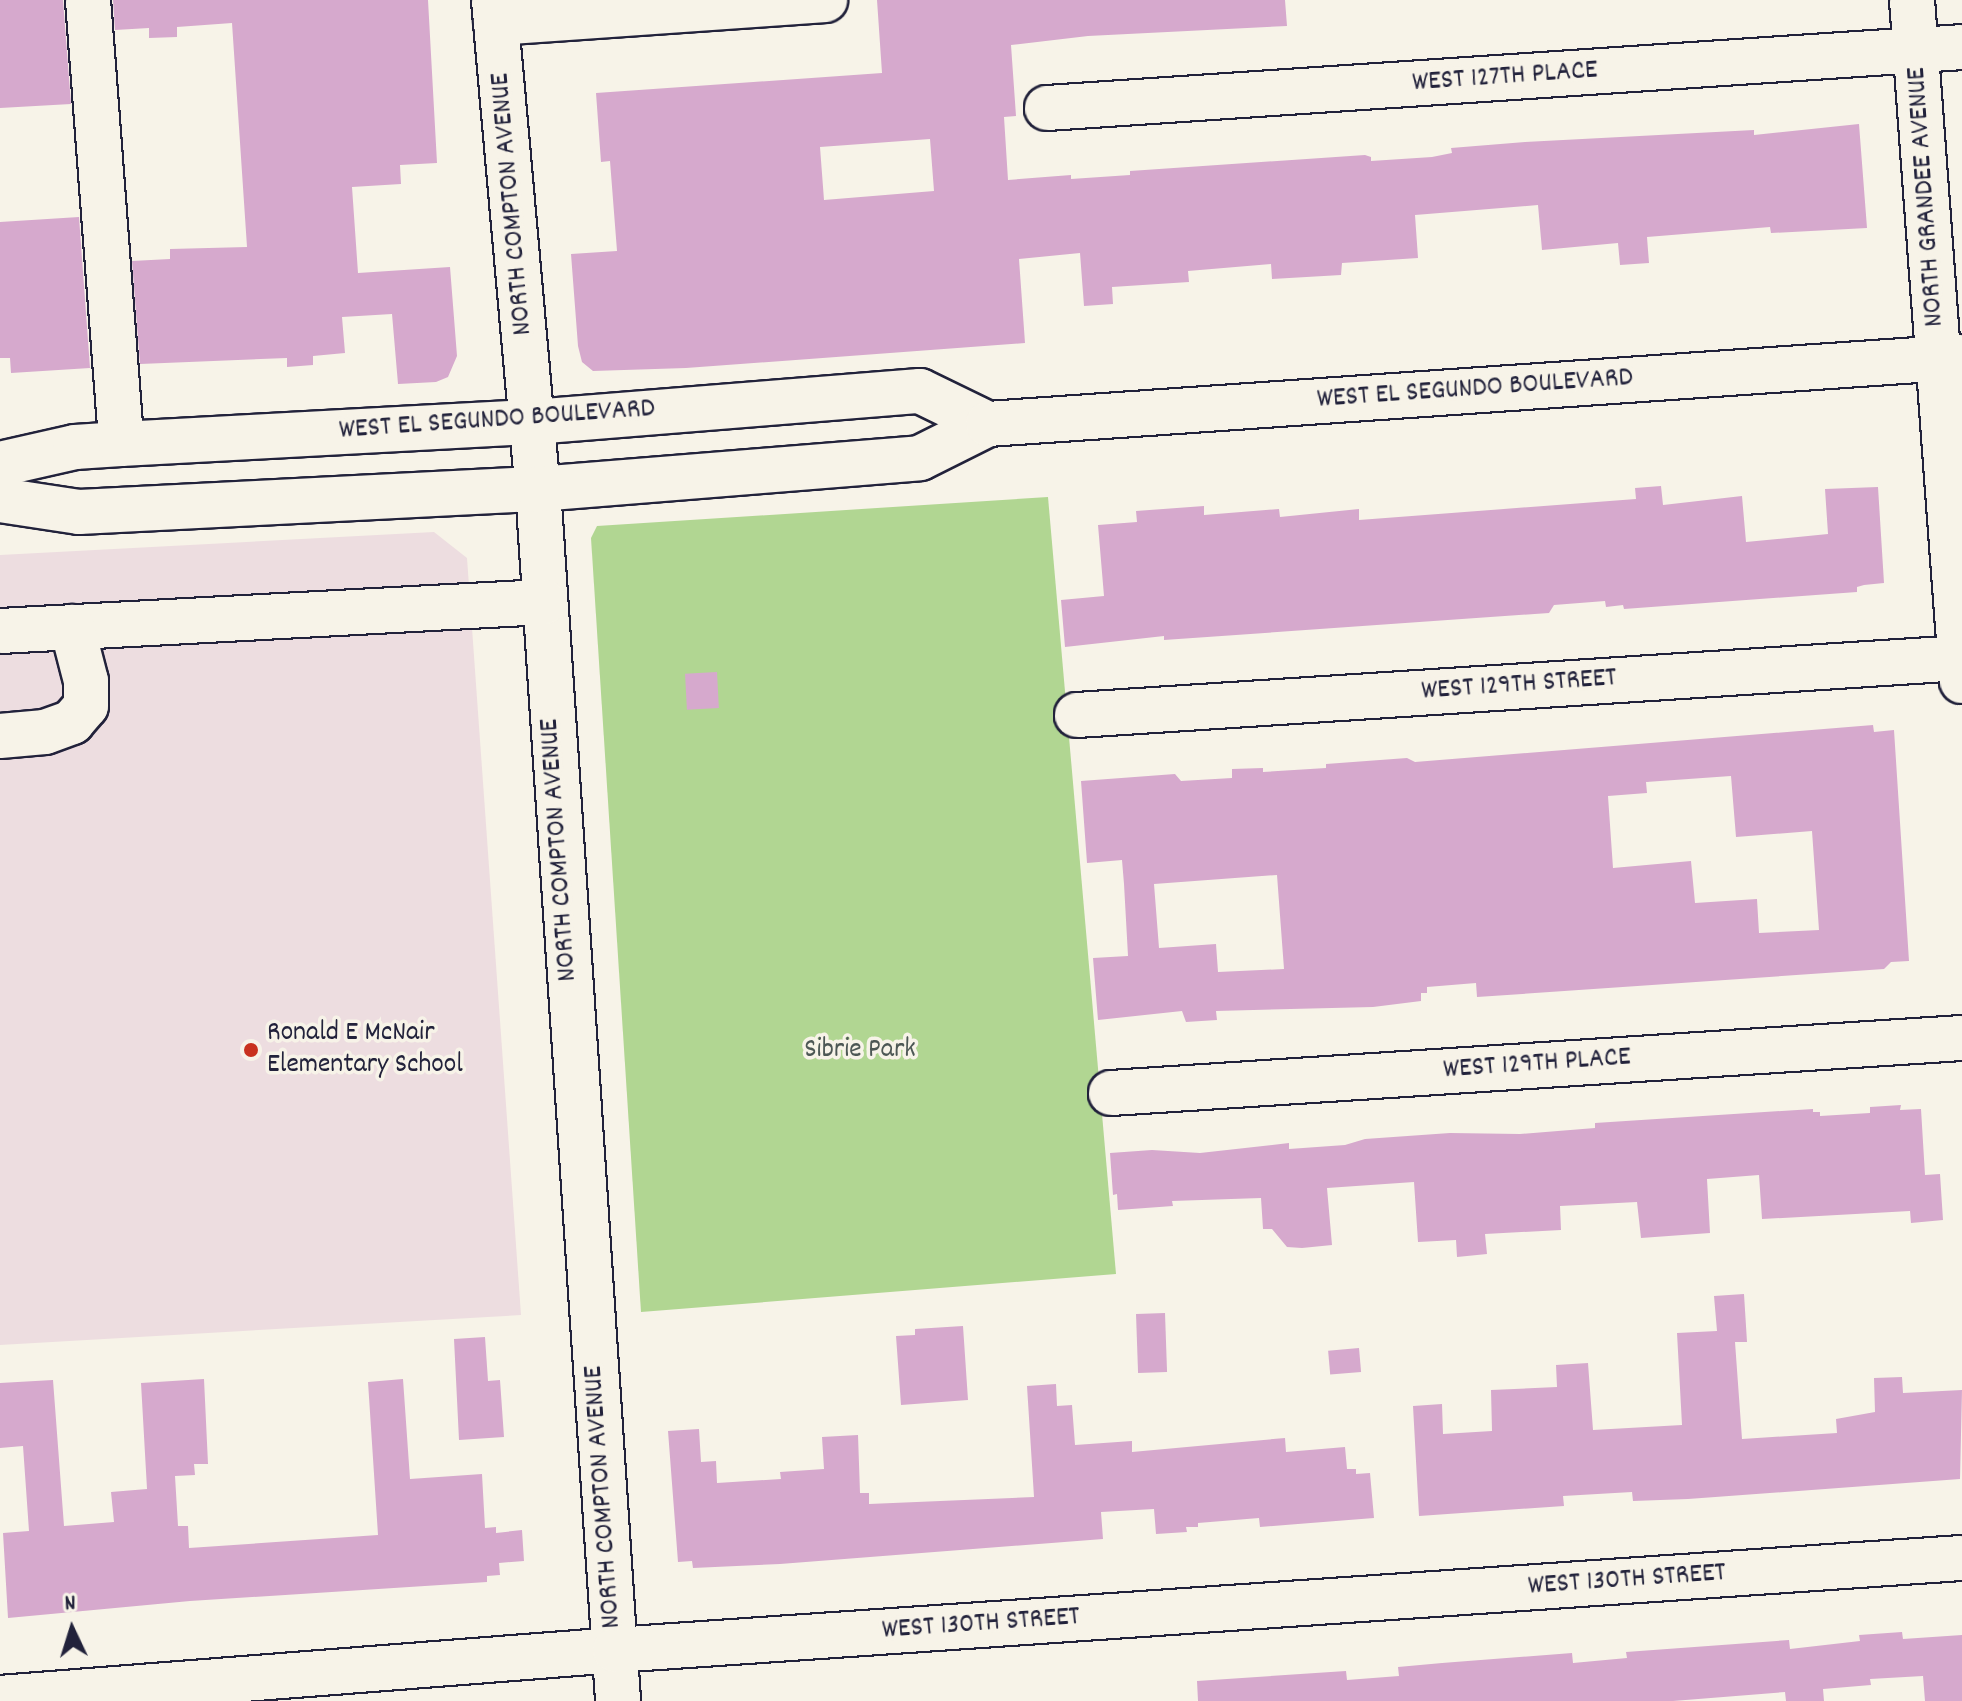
<!DOCTYPE html>
<html>
<head>
<meta charset="utf-8">
<style>
  body { margin:0 }
  #map { position:relative; width:1962px; height:1701px; overflow:hidden; background:#f7f3e8; font-family:Dekko,sans-serif }
  div>[style] { position:absolute }
  [style*='--x'] { left:calc(var(--x)*1px); top:calc(var(--y)*1px); width:calc(var(--w)*1px); rotate:calc(var(--a)*1deg) }
  .built>* { inset:0; background:#eddde0 }
  .green>* { inset:0; background:#b1d692 }
  .building>* { inset:0; background:#d6a9cd; transform-origin:0 0 }
  .roads { filter:drop-shadow(2px 0 #22223b) drop-shadow(-2px 0 #22223b) drop-shadow(0 2px #22223b) drop-shadow(0 -2px #22223b) }
  .minor>* { height:44px; margin:-22px; padding:0 22px; transform-origin:22px; border-radius:22px; background:#f7f3e8 }
  .major>* { height:44px; margin:-22px; padding:0 22px; transform-origin:22px; border-radius:22px; background:#f7f3e8 }
  .dots>* { width:22px; height:22px; translate:-50% -50%; box-sizing:border-box; border:4px solid #f7f3e8; border-radius:50% }
  span { translate:-50% -50%; white-space:nowrap; text-align:center; line-height:1.15; -webkit-text-stroke:7px #f7f3e8; paint-order:stroke }
  .street-label { font-size:28px; color:#22223b }
  .poi-label { font-size:28px; color:#22223b }
  .left { translate:0 -50%; text-align:left }
  .park-label { font-size:28px; color:#4d5855 }
  .north { position:absolute; left:32px; top:1589px; width:80px; height:80px; -webkit-text-stroke:6px #f7f3e8; paint-order:stroke; rotate:356deg; font-size:22px; font-weight:700; line-height:32px; text-align:center; color:#22223b }
  .north::after { content:''; display:block; margin:auto; width:28px; height:36px; background:#22223b; clip-path:polygon(50% 0,100% 100%,50% 72%,0 100%) }
</style>
</head>
<body>
<div id="map">
  <div class="built">
    <div style="clip-path:polygon(434px 532px,467px 558px,521px 1315px,0 1345px,0 555px)"></div>
  </div>
  <div class="green">
    <div style="clip-path:polygon(1048px 497px,1116px 1274px,641px 1312px,591px 538px,597px 526px)"></div>
  </div>
  <div class="building">
    <div style="clip-path:polygon(0 0,63px 0,71px 104px,0 108px)"></div>
    <div style="clip-path:polygon(113px 0,428px 0,437px 163px,400px 165px,401px 184px,352px 187px,358px 273px,450px 267px,457px 356px,448px 377px,436px 382px,398px 384px,392px 314px,342px 317px,345px 353px,313px 356px,313px 365px,287px 367px,287px 358px,140px 364px,132px 261px,170px 259px,170px 249px,247px 247px,232px 23px,177px 27px,177px 37px,149px 38px,149px 28px,115px 30px)"></div>
    <div style="clip-path:polygon(evenodd,877px 0,1285px 0,1287px 26px,1088px 36px,1011px 45px,1016px 116px,1004px 117px,1008px 180px,1071px 175px,1071px 179px,1130px 175px,1130px 171px,1365px 155px,1371px 157px,1371px 161px,1432px 157px,1452px 153px,1451px 148px,1525px 142px,1754px 130px,1754px 135px,1859px 124px,1867px 228px,1771px 233px,1770px 227px,1647px 237px,1649px 263px,1620px 265px,1618px 243px,1542px 250px,1538px 205px,1415px 215px,1418px 258px,1342px 263px,1341px 275px,1272px 279px,1271px 264px,1188px 271px,1189px 282px,1112px 287px,1113px 304px,1084px 306px,1080px 253px,1019px 259px,1025px 343px,686px 368px,593px 371px,582px 362px,578px 346px,571px 254px,617px 251px,610px 161px,601px 162px,596px 93px,882px 73px,877px 0,930px 139px,934px 191px,824px 200px,820px 147px,930px 139px)"></div>
    <div style="clip-path:polygon(79px 217px,90px 368px,11px 373px,10px 358px,0 358px,0 222px)"></div>
    <div style="clip-path:polygon(1661px 486px,1663px 505px,1742px 496px,1746px 542px,1828px 534px,1825px 489px,1878px 487px,1884px 583px,1864px 585px,1857px 587px,1857px 592px,1624px 609px,1623px 605px,1606px 607px,1605px 601px,1554px 605px,1549px 613px,1164px 640px,1164px 636px,1065px 647px,1061px 600px,1104px 596px,1098px 525px,1137px 522px,1136px 511px,1204px 506px,1204px 515px,1279px 509px,1280px 517px,1359px 509px,1359px 520px,1636px 499px,1635px 488px)"></div>
    <div style="left:717px;top:672px;width:36px;height:32px;rotate:87deg"></div>
    <div style="clip-path:polygon(evenodd,1873px 725px,1874px 732px,1894px 730px,1909px 961px,1891px 962px,1884px 969px,1477px 997px,1476px 983px,1427px 987px,1427px 993px,1421px 993px,1421px 1001px,1373px 1007px,1216px 1011px,1217px 1020px,1186px 1022px,1182px 1011px,1098px 1020px,1093px 958px,1128px 956px,1124px 884px,1122px 860px,1087px 863px,1081px 781px,1175px 774px,1181px 781px,1232px 778px,1232px 769px,1263px 768px,1263px 772px,1326px 768px,1326px 764px,1407px 758px,1415px 762px,1873px 725px,1731px 776px,1736px 837px,1812px 831px,1819px 930px,1759px 933px,1757px 899px,1695px 903px,1691px 861px,1613px 868px,1608px 796px,1647px 793px,1646px 782px,1731px 776px,1873px 725px,1277px 875px,1284px 969px,1218px 972px,1216px 944px,1159px 948px,1154px 884px,1277px 875px)"></div>
    <div style="clip-path:polygon(1901px 1105px,1900px 1110px,1921px 1109px,1925px 1175px,1940px 1174px,1943px 1220px,1911px 1223px,1910px 1211px,1762px 1219px,1759px 1175px,1707px 1179px,1710px 1233px,1641px 1238px,1637px 1202px,1560px 1206px,1561px 1230px,1485px 1234px,1487px 1254px,1457px 1257px,1456px 1240px,1418px 1242px,1414px 1182px,1327px 1188px,1332px 1245px,1302px 1248px,1287px 1247px,1272px 1229px,1263px 1229px,1261px 1198px,1172px 1201px,1173px 1206px,1118px 1210px,1117px 1194px,1113px 1195px,1110px 1153px,1152px 1150px,1200px 1153px,1289px 1143px,1289px 1149px,1345px 1145px,1365px 1139px,1450px 1133px,1520px 1134px,1595px 1128px,1595px 1123px,1813px 1109px,1813px 1112px,1820px 1112px,1820px 1116px,1870px 1113px,1870px 1107px)"></div>
    <div style="clip-path:polygon(1744px 1294px,1747px 1342px,1735px 1342px,1742px 1439px,1837px 1433px,1836px 1419px,1875px 1412px,1874px 1378px,1902px 1377px,1903px 1393px,1962px 1390px,1960px 1479px,1688px 1499px,1633px 1501px,1632px 1492px,1563px 1496px,1564px 1506px,1419px 1516px,1413px 1406px,1442px 1404px,1443px 1434px,1492px 1431px,1491px 1390px,1557px 1387px,1556px 1365px,1588px 1363px,1593px 1430px,1682px 1425px,1677px 1333px,1717px 1331px,1714px 1296px)"></div>
    <div style="left:1165px;top:1313px;width:59px;height:29px;rotate:88deg"></div>
    <div style="clip-path:polygon(963px 1326px,968px 1400px,901px 1405px,896px 1336px,915px 1335px,915px 1329px)"></div>
    <div style="clip-path:polygon(485px 1337px,488px 1381px,500px 1380px,504px 1437px,459px 1440px,454px 1339px)"></div>
    <div style="left:1359px;top:1348px;width:24px;height:31px;rotate:85deg"></div>
    <div style="clip-path:polygon(204px 1379px,208px 1464px,194px 1464px,195px 1475px,175px 1476px,178px 1526px,188px 1526px,189px 1548px,378px 1535px,368px 1382px,403px 1379px,410px 1479px,482px 1474px,485px 1528px,496px 1527px,496px 1533px,522px 1530px,524px 1561px,499px 1563px,500px 1575px,487px 1576px,487px 1582px,190px 1601px,8px 1618px,3px 1533px,29px 1531px,23px 1446px,0 1448px,0 1383px,53px 1380px,64px 1526px,114px 1522px,111px 1492px,147px 1489px,141px 1383px)"></div>
    <div style="clip-path:polygon(1056px 1384px,1057px 1406px,1072px 1405px,1075px 1445px,1132px 1441px,1132px 1452px,1285px 1438px,1286px 1452px,1345px 1447px,1347px 1469px,1356px 1469px,1356px 1474px,1370px 1473px,1374px 1518px,1260px 1527px,1259px 1518px,1198px 1523px,1198px 1527px,1186px 1527px,1187px 1532px,1156px 1534px,1154px 1509px,1101px 1512px,1103px 1539px,780px 1564px,693px 1568px,692px 1561px,678px 1562px,668px 1431px,699px 1429px,701px 1462px,716px 1461px,717px 1483px,781px 1479px,780px 1472px,824px 1469px,822px 1437px,858px 1435px,860px 1493px,869px 1493px,869px 1504px,1034px 1497px,1027px 1386px)"></div>
    <div style="clip-path:polygon(1902px 1632px,1903px 1639px,1962px 1635px,1962px 1701px,1925px 1701px,1923px 1676px,1870px 1679px,1871px 1685px,1823px 1689px,1824px 1701px,1786px 1701px,1785px 1692px,1673px 1701px,1198px 1701px,1197px 1681px,1346px 1671px,1347px 1680px,1399px 1676px,1398px 1667px,1442px 1663px,1572px 1653px,1573px 1663px,1627px 1658px,1626px 1652px,1789px 1640px,1790px 1649px,1860px 1641px,1859px 1635px)"></div>
  </div>
  <div class="roads">
    <div class="minor">
      <div style="--x:88;--y:0;--w:445;--a:85.7"></div>
      <div style="--x:1912;--y:0;--w:683;--a:85.8"></div>
      <div style="--x:496;--y:23;--w:330;--a:-4"></div>
      <div style="--x:1047;--y:108;--w:917;--a:-3.81"></div>
      <div style="--x:538;--y:489;--w:1215;--a:86.22"></div>
      <div style="--x:0;--y:631;--w:545;--a:-3.05"></div>
      <div style="--x:1077;--y:715;--w:885;--a:-3.69"></div>
      <div style="--x:0;--y:736;--w:45;--a:-5.1"></div>
      <div style="--x:45;--y:732;--w:29;--a:-20"></div>
      <div style="--x:72;--y:722;--w:21;--a:-49"></div>
      <div style="--x:86;--y:706;--w:25;--a:-90"></div>
      <div style="--x:86;--y:681;--w:56;--a:-104.5"></div>
      <div style="--x:1111;--y:1093;--w:853;--a:-3.7"></div>
      <div style="--x:0;--y:1698;--w:617;--a:-4.46"></div>
      <div style="--x:615;--y:1650;--w:1350;--a:-3.91"></div>
    </div>
    <div class="major">
      <div style="--x:494;--y:0;--w:491;--a:84.9"></div>
      <div style="--x:0;--y:464;--w:77;--a:-12.8"></div>
      <div style="--x:75;--y:447;--w:46;--a:-3.7"></div>
      <div style="--x:121;--y:444;--w:413;--a:-3.1"></div>
      <div style="--x:533;--y:422;--w:388;--a:-4.6"></div>
      <div style="--x:920;--y:391;--w:76;--a:25.9"></div>
      <div style="--x:0;--y:500;--w:80;--a:8.6"></div>
      <div style="--x:79;--y:512;--w:460;--a:-2.9"></div>
      <div style="--x:538;--y:489;--w:383;--a:-4.6"></div>
      <div style="--x:920;--y:458;--w:76;--a:-26.6"></div>
      <div style="--x:988;--y:424;--w:976;--a:-3.94"></div>
    </div>
  </div>
  <div class="dots">
    <div style="left:251px;top:1050px;background:#c8321e"></div>
  </div>
  <div class="street-label">
    <span style="left:1505px;top:78px;rotate:-4deg">WEST 127TH PLACE</span>
    <span style="left:1927px;top:197px;rotate:-94deg">NORTH GRANDEE AVENUE</span>
    <span style="left:513px;top:204px;rotate:-95deg">NORTH COMPTON AVENUE</span>
    <span style="left:1475px;top:390px;rotate:-4deg">WEST EL SEGUNDO BOULEVARD</span>
    <span style="left:497px;top:421px;rotate:-4deg">WEST EL SEGUNDO BOULEVARD</span>
    <span style="left:1519px;top:686px;rotate:-4deg">WEST 129TH STREET</span>
    <span style="left:560px;top:850px;rotate:-94deg">NORTH COMPTON AVENUE</span>
    <span style="left:1537px;top:1065px;rotate:-4deg">WEST 129TH PLACE</span>
    <span style="left:604px;top:1497px;rotate:-94deg">NORTH COMPTON AVENUE</span>
    <span style="left:1627px;top:1581px;rotate:-4deg">WEST 130TH STREET</span>
    <span style="left:981px;top:1625px;rotate:-4deg">WEST 130TH STREET</span>
  </div>
  <div class="poi-label">
    <span class="left" style="left:267px;top:1050px">Ronald E McNair<br>Elementary School</span>
  </div>
  <div class="park-label">
    <span style="left:860px;top:1051px">Sibrie Park</span>
  </div>
  <div class="north">N</div>
</div>
</body>
</html>
